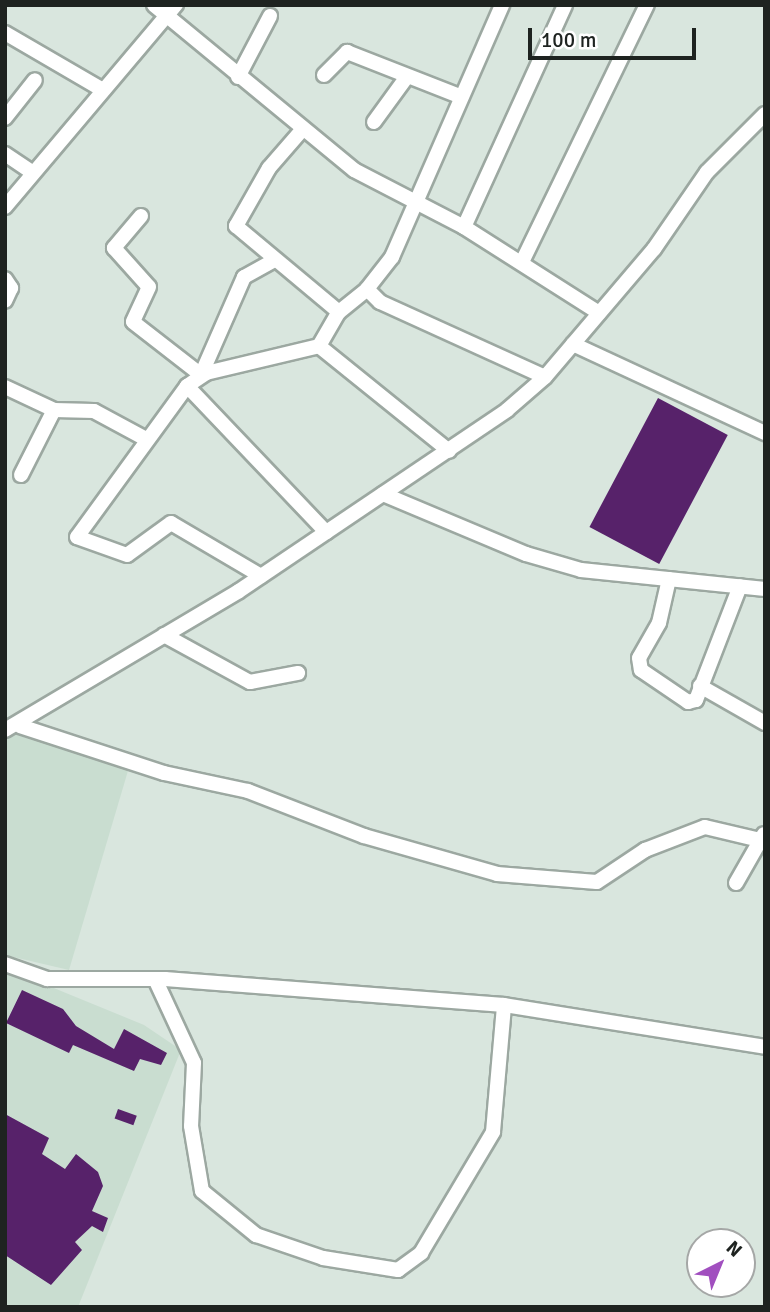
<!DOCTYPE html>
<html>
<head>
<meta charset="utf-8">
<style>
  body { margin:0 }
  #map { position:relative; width:770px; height:1312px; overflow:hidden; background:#d9e6de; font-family:Signika,sans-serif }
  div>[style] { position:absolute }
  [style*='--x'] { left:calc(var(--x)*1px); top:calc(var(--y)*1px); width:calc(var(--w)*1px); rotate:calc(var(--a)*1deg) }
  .built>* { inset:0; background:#c9ddd0 }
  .building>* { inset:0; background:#57226a; transform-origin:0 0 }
  .roads { filter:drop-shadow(2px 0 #9ca8a1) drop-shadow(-2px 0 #9ca8a1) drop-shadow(0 2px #9ca8a1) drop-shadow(0 -2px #9ca8a1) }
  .street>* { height:14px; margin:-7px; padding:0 7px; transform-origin:7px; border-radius:7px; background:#fff }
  span { translate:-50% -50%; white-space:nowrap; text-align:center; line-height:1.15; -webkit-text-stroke:7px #fff; paint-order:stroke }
  .frame { position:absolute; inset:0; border:7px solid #1e2320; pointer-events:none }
  .north { position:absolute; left:686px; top:1228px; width:70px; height:70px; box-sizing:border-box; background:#fff; border:2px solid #a5a7a6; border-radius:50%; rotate:43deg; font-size:19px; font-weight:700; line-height:28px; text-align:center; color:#1e2320 }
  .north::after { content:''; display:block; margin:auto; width:24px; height:32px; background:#a14fbf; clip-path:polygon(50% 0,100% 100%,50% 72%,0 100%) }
  .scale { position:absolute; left:528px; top:28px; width:168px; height:32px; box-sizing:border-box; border:4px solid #1e2320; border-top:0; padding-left:9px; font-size:21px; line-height:24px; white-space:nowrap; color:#1e2320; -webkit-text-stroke:5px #fff; paint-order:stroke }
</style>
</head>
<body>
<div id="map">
  <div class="built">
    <div style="clip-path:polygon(5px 730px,130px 764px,69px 970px,5px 955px)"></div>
    <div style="clip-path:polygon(5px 968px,144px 1025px,181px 1050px,78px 1307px,5px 1307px)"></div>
  </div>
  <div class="building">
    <div style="left:658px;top:398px;width:79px;height:146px;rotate:28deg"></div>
    <div style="clip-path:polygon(22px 990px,63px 1009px,76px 1026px,114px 1049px,124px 1029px,167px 1053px,161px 1065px,140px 1059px,134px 1071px,73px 1045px,69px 1053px,6px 1023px)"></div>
    <div style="left:118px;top:1109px;width:20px;height:10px;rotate:20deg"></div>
    <div style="clip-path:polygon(5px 1114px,49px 1138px,42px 1154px,65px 1169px,76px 1154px,98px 1172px,103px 1186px,92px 1211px,108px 1218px,103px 1232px,92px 1226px,75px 1242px,82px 1250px,51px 1285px,5px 1255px)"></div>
  </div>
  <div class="roads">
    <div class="street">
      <div style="--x:154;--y:5;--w:259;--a:39.5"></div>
      <div style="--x:354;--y:170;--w:124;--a:27.4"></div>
      <div style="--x:464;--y:227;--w:160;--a:32.5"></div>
      <div style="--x:5;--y:33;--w:113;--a:30.2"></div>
      <div style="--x:324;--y:75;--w:33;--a:-45"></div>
      <div style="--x:347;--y:52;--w:123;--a:21.4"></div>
      <div style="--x:238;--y:77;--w:69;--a:-62.3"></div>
      <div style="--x:5;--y:118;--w:48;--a:-51.7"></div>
      <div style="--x:374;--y:122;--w:54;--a:-54"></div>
      <div style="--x:302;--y:130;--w:50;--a:131"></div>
      <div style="--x:269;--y:168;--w:67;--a:119.6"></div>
      <div style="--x:236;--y:226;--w:134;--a:39.9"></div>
      <div style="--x:5;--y:154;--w:32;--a:34"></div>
      <div style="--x:5;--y:207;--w:265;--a:-49.8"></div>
      <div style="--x:141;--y:216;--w:42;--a:130.2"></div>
      <div style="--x:114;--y:248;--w:52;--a:48.1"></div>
      <div style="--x:149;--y:287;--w:38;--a:115"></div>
      <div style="--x:133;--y:322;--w:86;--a:37.9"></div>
      <div style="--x:201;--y:375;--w:107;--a:-66.3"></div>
      <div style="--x:244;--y:277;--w:33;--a:-29"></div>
      <div style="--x:464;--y:227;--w:244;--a:-65.5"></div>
      <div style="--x:522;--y:262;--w:286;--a:-64.1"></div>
      <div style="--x:5;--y:279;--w:11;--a:56"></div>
      <div style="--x:11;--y:288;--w:14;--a:115"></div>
      <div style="--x:367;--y:289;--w:18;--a:45"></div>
      <div style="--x:380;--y:302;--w:181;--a:24.4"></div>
      <div style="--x:573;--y:344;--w:212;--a:24.9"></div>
      <div style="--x:319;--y:346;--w:167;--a:38.9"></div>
      <div style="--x:187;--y:386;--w:202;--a:46.4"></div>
      <div style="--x:5;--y:387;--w:54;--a:25.1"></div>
      <div style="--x:54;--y:410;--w:40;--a:1.4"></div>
      <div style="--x:94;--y:411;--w:59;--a:28.3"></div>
      <div style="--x:21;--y:475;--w:73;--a:-63.1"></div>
      <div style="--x:383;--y:494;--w:155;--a:22.8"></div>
      <div style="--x:526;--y:554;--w:57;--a:16.2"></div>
      <div style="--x:581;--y:570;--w:185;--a:5.9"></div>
      <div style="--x:261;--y:576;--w:104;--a:-149.5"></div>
      <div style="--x:171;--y:523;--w:54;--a:144"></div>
      <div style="--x:127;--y:555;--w:53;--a:-160.2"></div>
      <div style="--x:77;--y:537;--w:187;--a:-53.9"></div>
      <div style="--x:187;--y:386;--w:23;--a:-34"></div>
      <div style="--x:206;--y:373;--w:116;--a:-13.4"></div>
      <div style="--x:319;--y:346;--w:39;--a:-60"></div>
      <div style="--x:339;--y:312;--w:36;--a:-39"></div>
      <div style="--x:367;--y:289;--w:41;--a:-52"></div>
      <div style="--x:392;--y:257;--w:275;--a:-66.4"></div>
      <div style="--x:669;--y:579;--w:45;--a:102.8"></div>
      <div style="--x:659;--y:623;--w:40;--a:119.7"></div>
      <div style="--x:639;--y:658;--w:12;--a:81"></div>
      <div style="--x:641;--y:670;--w:57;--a:34.2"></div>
      <div style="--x:688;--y:702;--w:8;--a:-14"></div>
      <div style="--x:696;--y:700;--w:122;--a:-68.9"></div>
      <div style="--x:164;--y:635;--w:98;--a:28.7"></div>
      <div style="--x:250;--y:682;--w:49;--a:-10.6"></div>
      <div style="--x:700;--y:686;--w:75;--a:29.6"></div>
      <div style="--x:20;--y:726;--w:151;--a:18.1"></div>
      <div style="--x:164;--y:773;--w:86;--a:12.1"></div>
      <div style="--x:248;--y:791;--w:124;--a:21.2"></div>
      <div style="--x:364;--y:836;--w:138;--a:15.9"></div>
      <div style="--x:497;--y:874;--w:100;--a:4.6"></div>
      <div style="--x:597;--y:882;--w:58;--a:-33.7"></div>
      <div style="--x:645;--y:850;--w:64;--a:-21"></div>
      <div style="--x:705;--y:827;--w:57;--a:13.3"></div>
      <div style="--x:5;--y:730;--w:272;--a:-30.7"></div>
      <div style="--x:239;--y:591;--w:323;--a:-34"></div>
      <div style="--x:507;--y:410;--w:50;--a:-41"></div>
      <div style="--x:545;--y:377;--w:168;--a:-49.6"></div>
      <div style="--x:654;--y:249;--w:93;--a:-55.5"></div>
      <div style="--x:707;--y:172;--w:82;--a:-45"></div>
      <div style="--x:736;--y:883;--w:56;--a:-60.3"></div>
      <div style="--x:5;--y:964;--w:45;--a:19.7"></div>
      <div style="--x:47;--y:979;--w:118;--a:0"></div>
      <div style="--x:165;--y:979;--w:340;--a:4.4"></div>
      <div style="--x:504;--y:1005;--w:264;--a:9.1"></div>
      <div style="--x:156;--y:981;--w:90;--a:65.1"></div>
      <div style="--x:194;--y:1063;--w:63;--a:92.7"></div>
      <div style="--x:191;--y:1126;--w:66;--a:80.4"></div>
      <div style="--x:202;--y:1191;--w:70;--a:39.2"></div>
      <div style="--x:256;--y:1235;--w:71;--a:18.9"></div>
      <div style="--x:323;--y:1258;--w:76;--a:9.1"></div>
      <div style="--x:398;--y:1270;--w:29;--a:-36"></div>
      <div style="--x:421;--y:1253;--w:141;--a:-59.2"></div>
      <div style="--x:493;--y:1132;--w:127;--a:-85"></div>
    </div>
  </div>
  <div class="frame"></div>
  <div class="north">N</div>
  <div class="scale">100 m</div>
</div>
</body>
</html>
